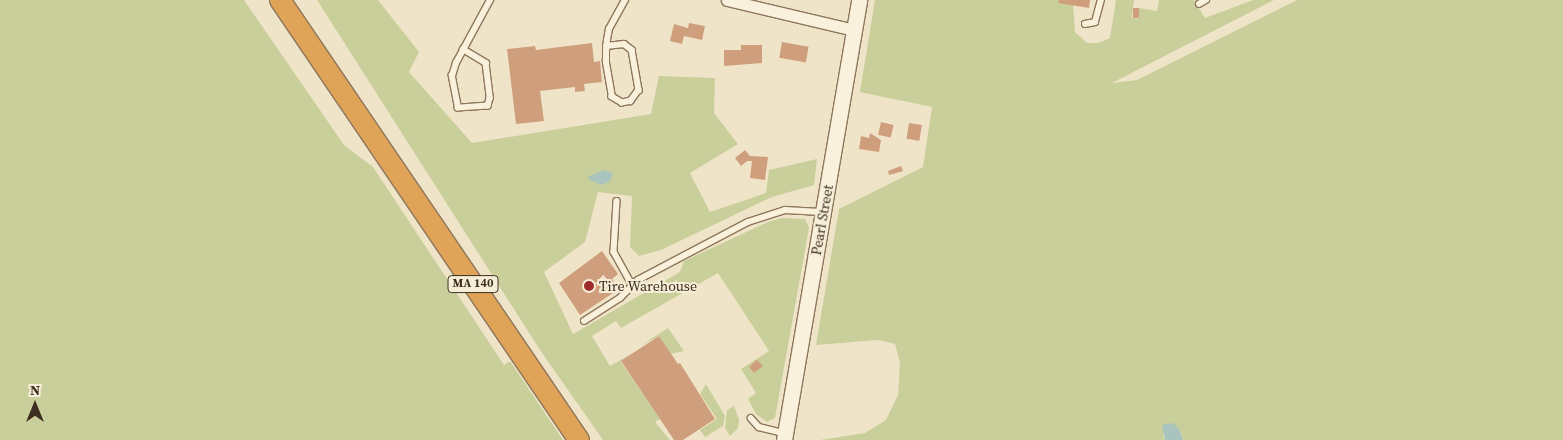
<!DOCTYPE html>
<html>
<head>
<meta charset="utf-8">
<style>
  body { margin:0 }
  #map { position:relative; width:1563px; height:440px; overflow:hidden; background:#f0e4c8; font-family:"Source Serif 4",serif }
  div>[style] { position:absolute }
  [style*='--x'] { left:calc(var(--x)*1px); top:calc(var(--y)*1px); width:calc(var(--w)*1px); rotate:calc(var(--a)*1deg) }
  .green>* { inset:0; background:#c9cf9b }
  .water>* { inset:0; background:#a9c4bc }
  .building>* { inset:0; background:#cf9f7d; transform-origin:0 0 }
  .roads { filter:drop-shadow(1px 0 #8d765c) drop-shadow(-1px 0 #8d765c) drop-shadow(0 1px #8d765c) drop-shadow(0 -1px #8d765c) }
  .lane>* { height:5.5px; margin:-2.75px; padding:0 2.75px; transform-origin:2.75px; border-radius:2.75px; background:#faf1dc }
  .street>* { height:11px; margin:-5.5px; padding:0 5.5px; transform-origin:5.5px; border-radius:5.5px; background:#faf1dc }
  .secondary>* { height:15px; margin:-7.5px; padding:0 7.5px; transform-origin:7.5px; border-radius:7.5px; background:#faf1dc }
  .highway>* { height:20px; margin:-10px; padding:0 10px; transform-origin:10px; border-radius:10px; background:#e0a458 }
  .dots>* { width:14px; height:14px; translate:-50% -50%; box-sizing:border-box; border:2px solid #f7eed8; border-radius:50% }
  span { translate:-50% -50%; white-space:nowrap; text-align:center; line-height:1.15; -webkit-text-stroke:4px #f7eed8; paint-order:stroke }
  .shield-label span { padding:1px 4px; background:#f7eed8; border:1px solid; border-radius:4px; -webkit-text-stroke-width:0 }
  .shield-label { font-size:12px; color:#3d2e20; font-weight:700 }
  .street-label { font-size:14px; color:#3d2e20 }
  .poi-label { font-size:14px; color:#3d2e20 }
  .left { translate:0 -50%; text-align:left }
  .north { position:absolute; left:10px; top:380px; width:50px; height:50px; -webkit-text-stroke:4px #f7eed8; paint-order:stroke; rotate:0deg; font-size:14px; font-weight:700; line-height:20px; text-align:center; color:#3d2e20 }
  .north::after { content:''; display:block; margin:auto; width:18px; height:22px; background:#3d2e20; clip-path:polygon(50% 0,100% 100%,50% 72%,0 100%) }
</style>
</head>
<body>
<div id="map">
  <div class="green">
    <div style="clip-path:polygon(0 0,244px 0,344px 145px,373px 167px,504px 365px,510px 361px,563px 440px,0 440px)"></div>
    <div style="clip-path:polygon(317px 0,378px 0,419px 52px,409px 72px,472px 143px,651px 114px,659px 76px,715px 78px,714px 113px,738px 144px,690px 173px,710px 212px,766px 193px,769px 170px,817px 159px,814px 185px,772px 197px,661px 250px,639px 256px,630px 247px,632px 196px,598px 192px,585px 242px,544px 272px,573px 334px,680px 272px,684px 261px,768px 222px,782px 218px,805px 219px,809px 228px,775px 418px,767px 422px,756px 414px,748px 399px,756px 393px,741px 369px,769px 351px,718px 273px,621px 328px,616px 321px,592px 336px,610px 366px,638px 350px,621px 362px,660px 419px,655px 422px,670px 440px,603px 440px,540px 350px)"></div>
    <div style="clip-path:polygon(875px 0,1059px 0,1073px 5px,1075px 32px,1087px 43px,1098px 43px,1110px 38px,1116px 0,1134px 0,1132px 18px,1138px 19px,1139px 8px,1157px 11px,1159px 0,1194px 0,1205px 18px,1253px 0,1274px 0,1112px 83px,1137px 80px,1297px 0,1563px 0,1563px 440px,1183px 440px,1179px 429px,1163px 434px,1165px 440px,820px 440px,865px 433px,886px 420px,898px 395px,900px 362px,895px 344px,878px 340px,816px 345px,839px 209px,923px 167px,932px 107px,860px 92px)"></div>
    <div style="clip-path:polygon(668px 328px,684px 351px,670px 354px,659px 336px,640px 346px)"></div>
    <div style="clip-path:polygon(706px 384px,725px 416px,723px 426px,705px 437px,700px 430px,717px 419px,700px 394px)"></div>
    <div style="clip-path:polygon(734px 406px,739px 420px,738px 428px,730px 436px,725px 428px,727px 410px)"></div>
  </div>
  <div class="water">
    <div style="clip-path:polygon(605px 170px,613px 174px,609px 182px,601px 185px,588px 179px,589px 176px)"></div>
    <div style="clip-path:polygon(1173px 423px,1179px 429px,1183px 440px,1165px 440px,1162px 425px)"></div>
  </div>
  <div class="building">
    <div style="clip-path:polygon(1059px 0,1090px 0,1089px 8px,1058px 3px)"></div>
    <div style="left:1133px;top:8px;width:6px;height:10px"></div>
    <div style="clip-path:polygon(689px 23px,705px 26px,702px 40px,684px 36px,682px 44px,670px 41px,674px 24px,688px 28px)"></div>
    <div style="left:782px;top:42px;width:27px;height:16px;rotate:10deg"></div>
    <div style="clip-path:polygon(592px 43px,594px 62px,600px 61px,602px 82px,584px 84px,585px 91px,575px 92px,575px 87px,540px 91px,544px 121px,516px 124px,507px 49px,535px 46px,536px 50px)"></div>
    <div style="clip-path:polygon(741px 45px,762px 45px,762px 63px,724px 66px,724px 50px,741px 50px)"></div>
    <div style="left:881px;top:122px;width:13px;height:13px;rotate:13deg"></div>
    <div style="left:909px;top:123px;width:13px;height:16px;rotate:9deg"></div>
    <div style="clip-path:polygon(870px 133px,881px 140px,879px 152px,859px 149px,861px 136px,869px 138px)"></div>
    <div style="clip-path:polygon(745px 150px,750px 156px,768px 157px,765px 180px,750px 178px,752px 161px,747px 161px,741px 166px,735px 158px)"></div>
    <div style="clip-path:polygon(901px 166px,903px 171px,889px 175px,888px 171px)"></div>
    <div style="clip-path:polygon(602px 251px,618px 274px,612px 279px,619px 289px,580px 315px,559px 283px)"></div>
    <div style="clip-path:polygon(659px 336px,678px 364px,680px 363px,715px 419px,683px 440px,674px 440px,621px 361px)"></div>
    <div style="clip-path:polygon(757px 360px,763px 366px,754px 373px,749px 367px)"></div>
  </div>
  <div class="roads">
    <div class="lane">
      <div style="--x:1199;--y:4;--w:8;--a:-30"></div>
      <div style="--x:1085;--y:24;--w:10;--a:-11"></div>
      <div style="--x:1095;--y:22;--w:23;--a:-75"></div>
      <div style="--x:606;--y:46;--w:18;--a:-6"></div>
      <div style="--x:624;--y:44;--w:10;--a:37"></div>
      <div style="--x:632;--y:50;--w:41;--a:80.1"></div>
      <div style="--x:639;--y:90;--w:14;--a:126"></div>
      <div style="--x:631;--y:101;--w:9;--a:167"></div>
      <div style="--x:622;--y:103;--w:12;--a:-149"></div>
      <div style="--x:612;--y:97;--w:36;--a:-100"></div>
      <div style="--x:606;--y:62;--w:11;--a:-90"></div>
      <div style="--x:606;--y:51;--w:11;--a:-85"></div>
      <div style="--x:607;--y:40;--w:11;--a:-80"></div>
      <div style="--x:609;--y:29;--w:33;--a:-61"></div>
      <div style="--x:463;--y:49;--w:27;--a:31"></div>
      <div style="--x:486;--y:63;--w:35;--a:83"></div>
      <div style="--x:490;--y:98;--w:8;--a:104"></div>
      <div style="--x:488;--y:106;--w:30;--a:176"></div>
      <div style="--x:458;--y:108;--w:33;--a:-101"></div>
      <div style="--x:452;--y:76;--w:14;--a:-73"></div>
      <div style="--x:456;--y:63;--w:72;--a:-61.6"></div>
      <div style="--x:617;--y:201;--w:51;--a:93.4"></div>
      <div style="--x:614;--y:252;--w:37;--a:61"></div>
      <div style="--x:584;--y:321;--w:43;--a:-32.6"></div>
      <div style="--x:620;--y:298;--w:25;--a:-45"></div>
      <div style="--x:638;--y:280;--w:124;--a:-27.8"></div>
      <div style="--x:748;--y:222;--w:39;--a:-18"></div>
      <div style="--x:785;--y:210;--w:36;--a:3"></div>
      <div style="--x:751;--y:418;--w:12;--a:48"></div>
      <div style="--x:759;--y:427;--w:25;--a:14"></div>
    </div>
    <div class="street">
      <div style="--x:727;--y:0;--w:130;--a:13.3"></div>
    </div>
    <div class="secondary">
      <div style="--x:784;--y:440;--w:446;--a:-80.3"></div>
    </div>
    <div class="highway">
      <div style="--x:280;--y:0;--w:532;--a:55.8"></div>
    </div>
  </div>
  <div class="dots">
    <div style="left:589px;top:286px;background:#9e2a2b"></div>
  </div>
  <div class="shield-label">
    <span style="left:473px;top:284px">MA 140</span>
  </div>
  <div class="street-label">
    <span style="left:822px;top:220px;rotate:-80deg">Pearl Street</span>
  </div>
  <div class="poi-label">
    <span class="left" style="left:599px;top:286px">Tire Warehouse</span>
  </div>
  <div class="north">N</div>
</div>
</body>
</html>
